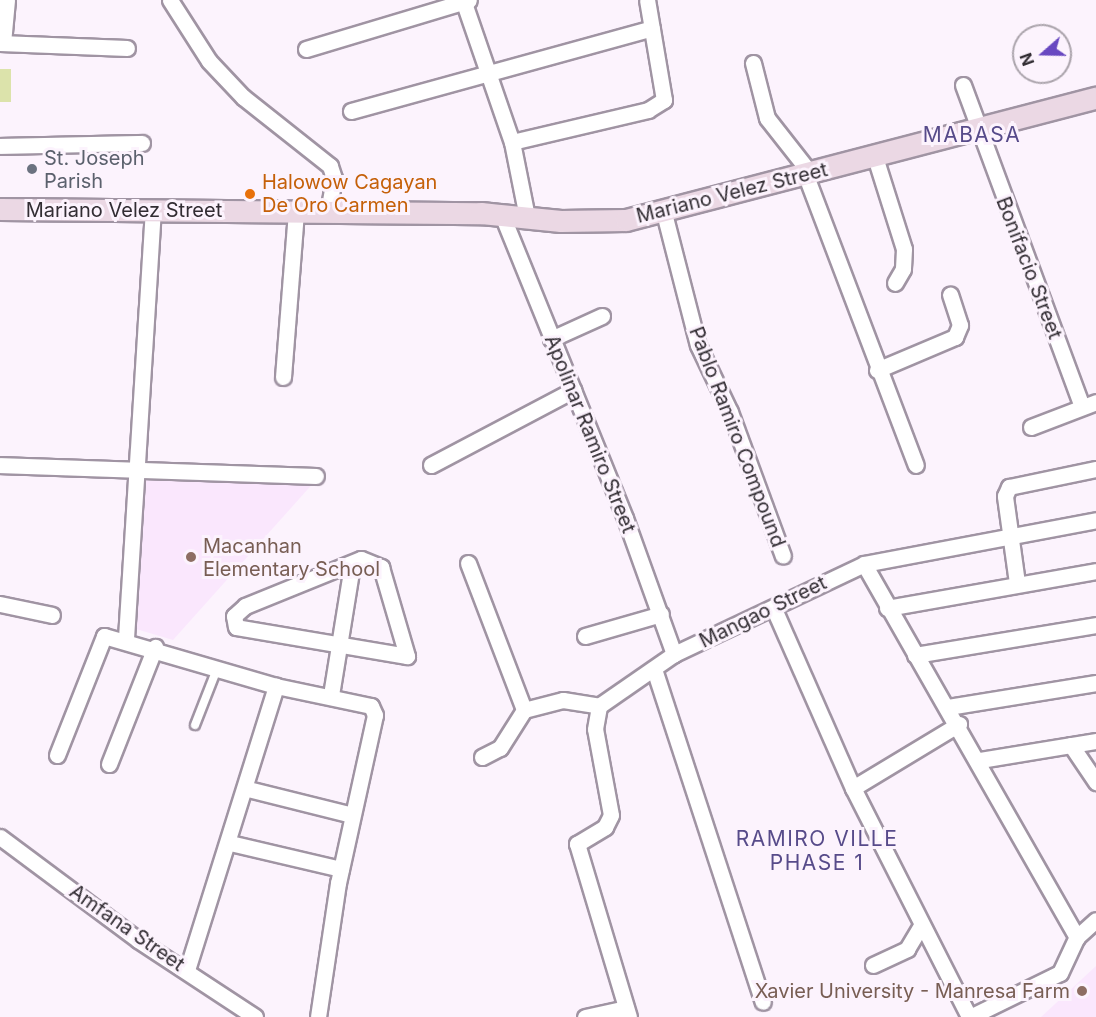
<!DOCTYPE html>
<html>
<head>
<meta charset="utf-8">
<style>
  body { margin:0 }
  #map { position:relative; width:1096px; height:1017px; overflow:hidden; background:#fcf3fd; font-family:Inter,sans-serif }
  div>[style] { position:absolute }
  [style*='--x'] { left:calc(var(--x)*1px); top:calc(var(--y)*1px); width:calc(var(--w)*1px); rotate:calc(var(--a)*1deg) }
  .built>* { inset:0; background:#fae7fd }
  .green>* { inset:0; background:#dce3ab; transform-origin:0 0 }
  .roads { filter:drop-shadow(2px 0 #a094a3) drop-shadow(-2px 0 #a094a3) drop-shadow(0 2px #a094a3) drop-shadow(0 -2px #a094a3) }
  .lane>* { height:8px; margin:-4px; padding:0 4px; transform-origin:4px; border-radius:4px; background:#fff }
  .street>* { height:15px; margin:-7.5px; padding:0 7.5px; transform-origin:7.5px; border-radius:7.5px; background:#fff }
  .secondary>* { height:21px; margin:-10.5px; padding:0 10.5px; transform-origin:10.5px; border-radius:10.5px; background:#ebd8e4 }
  .dots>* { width:16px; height:16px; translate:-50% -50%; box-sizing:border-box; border:3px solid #fcf3fd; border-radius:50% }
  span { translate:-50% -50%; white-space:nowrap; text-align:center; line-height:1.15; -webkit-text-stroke:6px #fcf3fd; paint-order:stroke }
  .worship-label { font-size:20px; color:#5b616d }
  .left { translate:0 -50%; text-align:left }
  .food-label { font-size:20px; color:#c56008 }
  .street-label { font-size:20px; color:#322d33 }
  .education-label { font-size:20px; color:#785e54 }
  .right { translate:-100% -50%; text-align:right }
  .neighbourhood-label { font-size:21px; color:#574b8a; letter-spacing:1.5px }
  .north { position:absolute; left:1012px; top:24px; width:60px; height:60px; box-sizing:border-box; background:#fcf3fd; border:2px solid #aba4ac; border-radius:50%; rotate:250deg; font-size:16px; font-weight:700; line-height:24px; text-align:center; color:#322d33 }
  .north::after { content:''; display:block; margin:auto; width:21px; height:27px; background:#6848c1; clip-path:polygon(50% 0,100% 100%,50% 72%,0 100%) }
</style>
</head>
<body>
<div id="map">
  <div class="built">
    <div style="clip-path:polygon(139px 472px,316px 480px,173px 640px,126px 626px)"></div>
    <div style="clip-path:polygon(1096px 966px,1096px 1017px,1041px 1017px)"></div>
  </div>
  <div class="green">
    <div style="left:0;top:69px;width:11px;height:33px"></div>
  </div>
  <div class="roads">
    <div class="lane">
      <div style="--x:195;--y:725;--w:60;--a:-68.6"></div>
    </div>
    <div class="street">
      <div style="--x:170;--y:0;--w:72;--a:57.4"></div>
      <div style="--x:209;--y:61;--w:50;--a:46.6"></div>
      <div style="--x:243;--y:97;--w:111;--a:38.4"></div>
      <div style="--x:330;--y:166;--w:13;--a:72"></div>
      <div style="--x:334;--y:178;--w:34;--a:100"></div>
      <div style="--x:463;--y:0;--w:150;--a:71"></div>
      <div style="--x:512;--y:142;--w:76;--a:78.7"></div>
      <div style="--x:0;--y:43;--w:127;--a:2.3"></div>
      <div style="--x:3;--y:43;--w:43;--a:-84.7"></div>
      <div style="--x:306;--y:49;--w:170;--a:-16.7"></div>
      <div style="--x:753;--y:63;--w:57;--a:75.7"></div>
      <div style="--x:767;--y:118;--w:71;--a:51.8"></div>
      <div style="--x:963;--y:85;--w:343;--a:69.7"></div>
      <div style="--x:351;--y:111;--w:312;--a:-15.4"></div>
      <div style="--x:512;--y:142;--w:140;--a:-13.2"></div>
      <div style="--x:648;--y:110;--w:19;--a:-32"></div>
      <div style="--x:664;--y:100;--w:101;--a:-99.6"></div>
      <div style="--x:0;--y:146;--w:142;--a:-1.2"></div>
      <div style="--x:875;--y:157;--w:96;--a:72.5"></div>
      <div style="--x:904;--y:249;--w:20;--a:93"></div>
      <div style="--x:903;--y:269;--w:16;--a:120"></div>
      <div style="--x:806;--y:176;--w:309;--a:69.2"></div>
      <div style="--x:664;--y:213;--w:136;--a:75.6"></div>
      <div style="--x:698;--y:345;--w:74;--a:64.5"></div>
      <div style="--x:730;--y:412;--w:153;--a:69.8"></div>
      <div style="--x:502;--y:215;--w:327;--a:67.9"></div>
      <div style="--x:625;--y:518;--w:145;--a:70.2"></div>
      <div style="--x:551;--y:339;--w:56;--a:-24.3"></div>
      <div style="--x:877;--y:370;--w:85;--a:-22.9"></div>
      <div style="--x:955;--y:337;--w:13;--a:-67"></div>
      <div style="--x:960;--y:325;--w:32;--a:-108"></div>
      <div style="--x:283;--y:377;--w:166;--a:-85.5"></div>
      <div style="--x:1031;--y:427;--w:70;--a:-21"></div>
      <div style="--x:0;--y:465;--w:316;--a:2"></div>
      <div style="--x:431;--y:465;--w:161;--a:-27.8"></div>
      <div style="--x:361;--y:559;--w:22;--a:22"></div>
      <div style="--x:381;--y:567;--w:93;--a:73.7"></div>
      <div style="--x:407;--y:656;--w:173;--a:-170.4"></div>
      <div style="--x:236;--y:627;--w:11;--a:-100"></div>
      <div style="--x:234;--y:616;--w:15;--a:-42"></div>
      <div style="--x:245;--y:606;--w:125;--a:-22.1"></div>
      <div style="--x:468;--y:563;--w:157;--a:69.1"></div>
      <div style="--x:864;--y:564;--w:430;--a:60.3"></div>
      <div style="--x:1017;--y:583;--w:88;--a:-97.9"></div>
      <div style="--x:1005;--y:496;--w:10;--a:-66"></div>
      <div style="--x:1009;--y:487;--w:89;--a:-11.7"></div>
      <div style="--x:0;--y:604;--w:53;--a:11.9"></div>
      <div style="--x:887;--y:608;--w:212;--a:-10"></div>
      <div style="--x:774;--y:609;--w:196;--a:66.2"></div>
      <div style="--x:853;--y:788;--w:257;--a:63.1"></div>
      <div style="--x:585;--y:636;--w:79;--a:-16.1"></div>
      <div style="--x:126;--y:638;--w:430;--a:-86.4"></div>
      <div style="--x:915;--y:655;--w:183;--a:-9.4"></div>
      <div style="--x:654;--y:669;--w:350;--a:71.9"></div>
      <div style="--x:331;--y:695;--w:131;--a:-80.8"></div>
      <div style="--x:948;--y:707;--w:150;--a:-9.2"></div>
      <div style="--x:1071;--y:745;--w:45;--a:56"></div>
      <div style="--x:57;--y:755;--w:128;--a:-68.4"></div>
      <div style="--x:104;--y:636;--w:179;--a:16.2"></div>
      <div style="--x:276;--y:686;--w:97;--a:11.9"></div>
      <div style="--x:371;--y:706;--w:10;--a:66"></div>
      <div style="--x:375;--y:715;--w:172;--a:102.4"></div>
      <div style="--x:338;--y:883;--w:135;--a:98.5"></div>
      <div style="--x:482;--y:757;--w:20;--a:-27"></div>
      <div style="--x:500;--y:748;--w:45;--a:-57.7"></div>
      <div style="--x:524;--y:710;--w:40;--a:-14.4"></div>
      <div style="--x:563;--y:700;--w:36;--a:9"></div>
      <div style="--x:980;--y:760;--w:118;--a:-9.3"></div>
      <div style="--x:109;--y:764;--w:126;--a:-68.5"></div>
      <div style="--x:853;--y:788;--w:124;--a:-31.1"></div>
      <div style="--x:248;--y:789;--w:107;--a:14"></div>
      <div style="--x:0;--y:837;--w:172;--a:36.7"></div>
      <div style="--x:138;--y:940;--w:140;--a:33.3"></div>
      <div style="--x:230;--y:843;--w:114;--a:13.2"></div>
      <div style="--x:873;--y:965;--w:38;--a:-25"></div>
      <div style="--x:907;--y:949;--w:26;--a:-59"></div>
      <div style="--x:187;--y:970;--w:298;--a:-72.6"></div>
      <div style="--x:585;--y:1017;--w:42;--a:-12.4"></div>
      <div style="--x:629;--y:1017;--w:181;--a:-106.7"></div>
      <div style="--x:577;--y:844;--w:33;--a:-31"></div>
      <div style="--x:605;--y:827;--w:13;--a:-63"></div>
      <div style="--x:611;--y:815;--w:87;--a:-100.5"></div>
      <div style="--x:595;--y:729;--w:23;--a:-80"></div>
      <div style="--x:599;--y:706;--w:91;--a:-34.7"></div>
      <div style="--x:674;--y:654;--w:210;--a:-25.3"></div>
      <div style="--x:864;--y:564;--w:236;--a:-10.7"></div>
      <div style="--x:970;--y:1017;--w:100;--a:-26.1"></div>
      <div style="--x:1060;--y:973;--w:40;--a:-65"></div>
      <div style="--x:1077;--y:937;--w:25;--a:-42"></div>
    </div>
    <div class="secondary">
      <div style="--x:0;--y:209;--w:481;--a:0.5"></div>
      <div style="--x:481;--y:213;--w:80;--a:5.7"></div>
      <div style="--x:561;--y:221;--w:65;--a:-0.9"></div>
      <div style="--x:626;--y:220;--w:486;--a:-14.6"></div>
    </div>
  </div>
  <div class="dots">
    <div style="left:32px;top:169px;background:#6b7280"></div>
    <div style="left:250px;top:194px;background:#e8710a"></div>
    <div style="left:191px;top:557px;background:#8d6e63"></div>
    <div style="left:1082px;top:991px;background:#8d6e63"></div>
  </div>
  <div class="worship-label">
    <span class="left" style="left:44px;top:170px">St. Joseph<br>Parish</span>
  </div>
  <div class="food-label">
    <span class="left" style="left:262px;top:194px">Halowow Cagayan<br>De Oro Carmen</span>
  </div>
  <div class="street-label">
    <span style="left:732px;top:193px;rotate:-14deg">Mariano Velez Street</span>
    <span style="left:124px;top:210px">Mariano Velez Street</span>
    <span style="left:1029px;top:268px;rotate:69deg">Bonifacio Street</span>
    <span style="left:590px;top:434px;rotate:68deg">Apolinar Ramiro Street</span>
    <span style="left:737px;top:437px;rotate:69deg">Pablo Ramiro Compound</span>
    <span style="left:763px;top:612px;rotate:-26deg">Mangao Street</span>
    <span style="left:127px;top:928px;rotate:35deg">Amfana Street</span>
  </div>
  <div class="education-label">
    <span class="left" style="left:203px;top:558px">Macanhan<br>Elementary School</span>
    <span class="right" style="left:1070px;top:991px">Xavier University - Manresa Farm</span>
  </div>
  <div class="neighbourhood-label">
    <span style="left:972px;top:135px">MABASA</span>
    <span style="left:817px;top:851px">RAMIRO VILLE<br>PHASE 1</span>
  </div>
  <div class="north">N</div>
</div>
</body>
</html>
